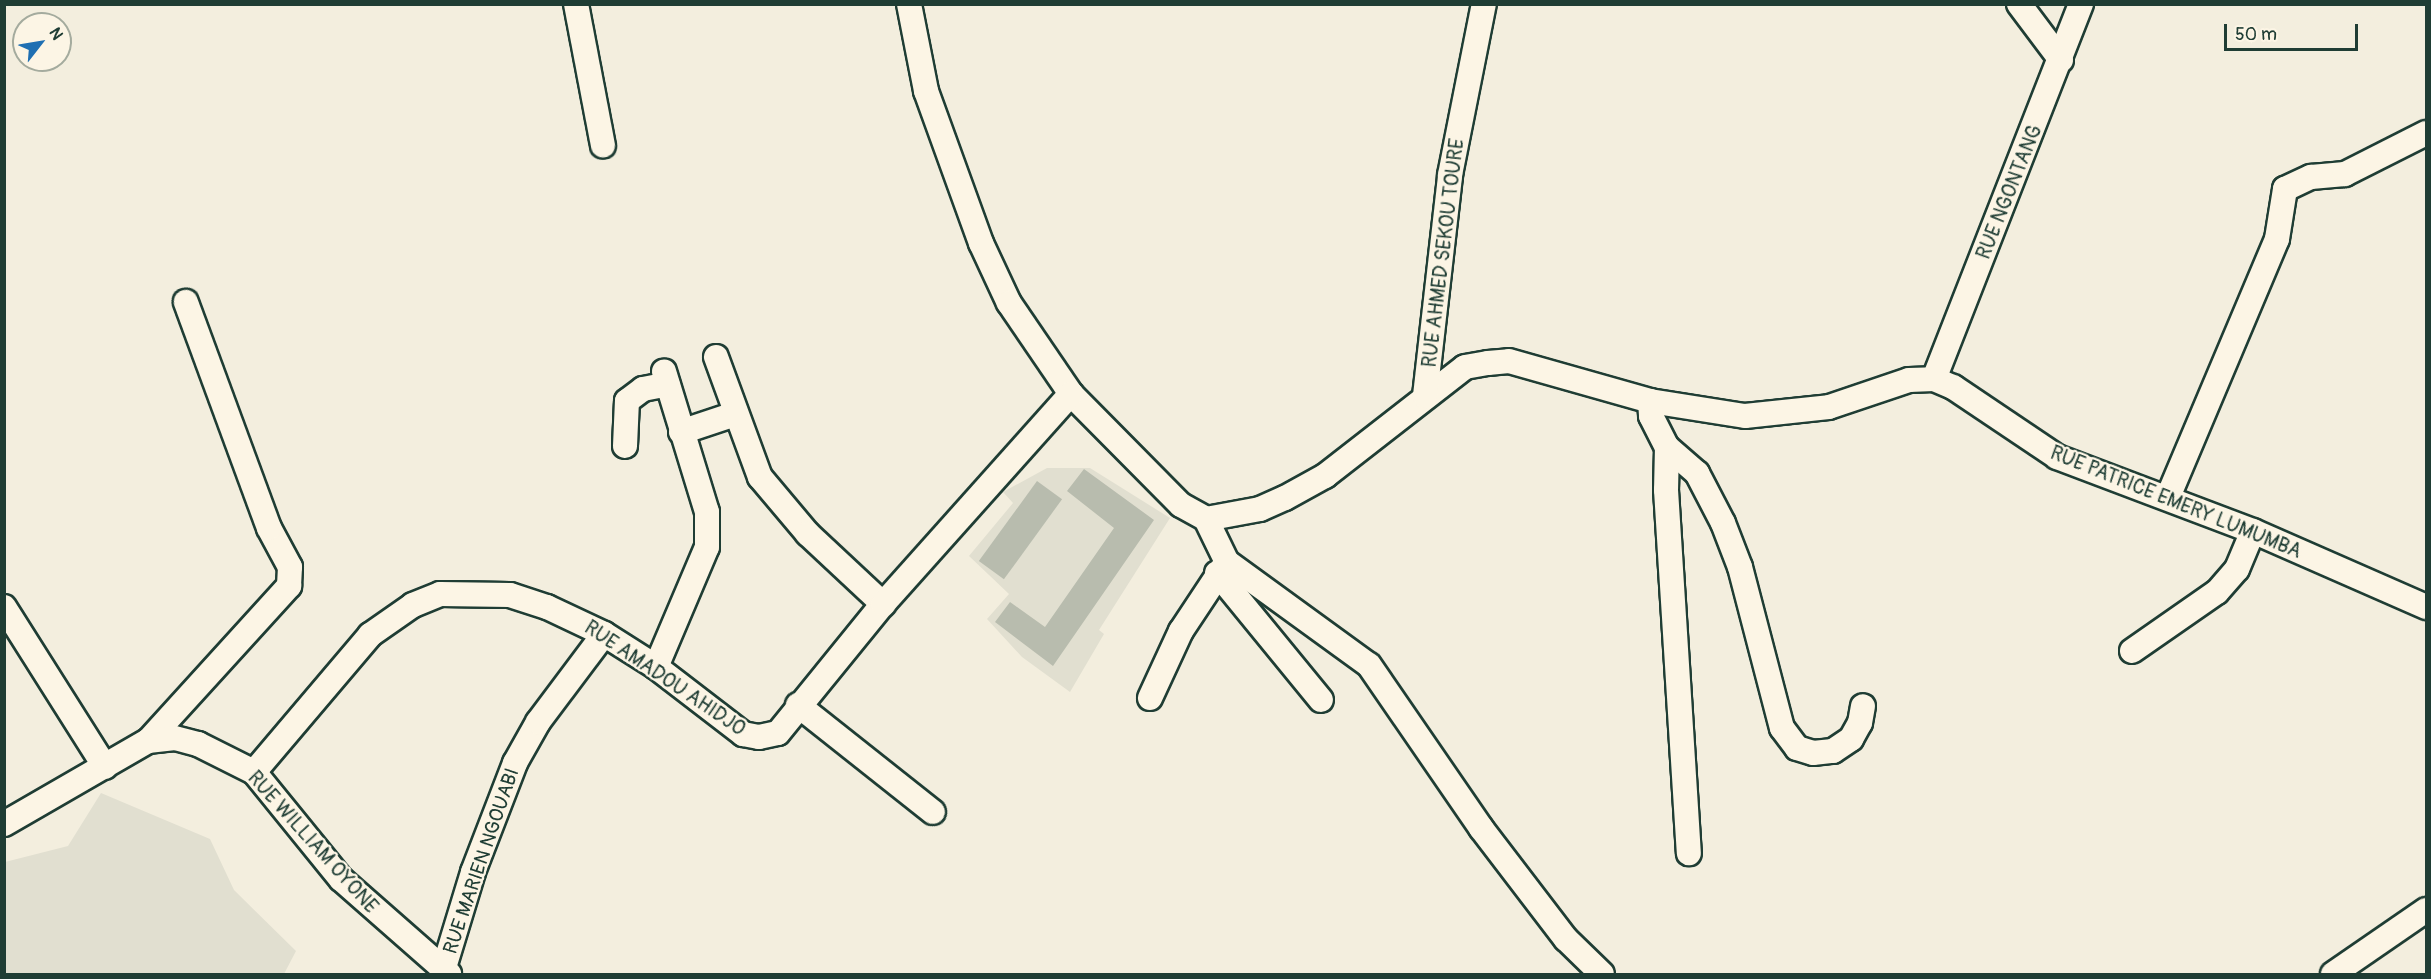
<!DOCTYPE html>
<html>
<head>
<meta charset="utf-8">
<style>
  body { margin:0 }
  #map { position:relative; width:2431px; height:979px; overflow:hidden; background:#f3eede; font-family:Pangolin,sans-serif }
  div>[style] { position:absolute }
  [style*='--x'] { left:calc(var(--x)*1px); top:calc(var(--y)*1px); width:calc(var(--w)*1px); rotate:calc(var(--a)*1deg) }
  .built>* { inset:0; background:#e1dfd0 }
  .building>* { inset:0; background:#b8bcae; transform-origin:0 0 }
  .roads { filter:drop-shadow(2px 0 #1f3d34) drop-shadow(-2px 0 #1f3d34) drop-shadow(0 2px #1f3d34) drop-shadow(0 -2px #1f3d34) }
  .minor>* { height:24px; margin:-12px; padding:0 12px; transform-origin:12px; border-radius:12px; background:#fcf5e5 }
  span { translate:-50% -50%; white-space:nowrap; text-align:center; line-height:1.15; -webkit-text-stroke:4.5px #fcf5e5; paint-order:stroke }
  .street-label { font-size:20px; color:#1f3d34 }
  .frame { position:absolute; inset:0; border:6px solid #1f3d34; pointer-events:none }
  .north { position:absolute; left:12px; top:12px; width:60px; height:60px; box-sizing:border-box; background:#fcf5e5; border:2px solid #a4ab9e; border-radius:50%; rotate:59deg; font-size:16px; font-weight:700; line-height:24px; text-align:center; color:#1f3d34 }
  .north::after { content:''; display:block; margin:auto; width:21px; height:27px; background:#1f6fb2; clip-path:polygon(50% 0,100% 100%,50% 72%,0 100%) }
  .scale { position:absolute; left:2224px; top:24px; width:134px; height:27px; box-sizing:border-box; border:3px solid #1f3d34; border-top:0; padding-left:8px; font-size:18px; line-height:21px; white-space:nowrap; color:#1f3d34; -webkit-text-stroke:4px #fcf5e5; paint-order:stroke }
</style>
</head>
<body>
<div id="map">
  <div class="built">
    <div style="clip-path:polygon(1047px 468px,1090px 468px,1170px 518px,1099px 630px,1104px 634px,1070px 692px,1022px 657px,987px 619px,1009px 594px,969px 556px,1013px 503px,1003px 492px)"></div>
    <div style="clip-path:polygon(101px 793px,210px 839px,234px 890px,296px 951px,284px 974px,5px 974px,5px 862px,68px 846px)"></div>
  </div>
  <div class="building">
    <div style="clip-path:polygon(1084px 469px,1154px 520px,1053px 666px,995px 622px,1010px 602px,1045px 627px,1114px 528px,1067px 491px)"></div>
    <div style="left:1037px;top:481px;width:31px;height:99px;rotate:36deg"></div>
  </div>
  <div class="roads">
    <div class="minor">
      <div style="--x:576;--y:4;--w:144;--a:79.2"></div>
      <div style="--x:909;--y:4;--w:89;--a:78.9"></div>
      <div style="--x:926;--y:91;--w:162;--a:70.1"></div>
      <div style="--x:981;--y:243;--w:66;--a:65"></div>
      <div style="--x:1009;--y:303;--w:110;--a:55.7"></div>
      <div style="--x:1071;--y:394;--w:156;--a:45.3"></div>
      <div style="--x:1181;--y:505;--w:29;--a:29"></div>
      <div style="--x:1206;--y:519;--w:55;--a:-10.5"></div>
      <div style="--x:1260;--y:509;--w:27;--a:-24"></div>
      <div style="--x:1285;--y:498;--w:46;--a:-28.8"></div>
      <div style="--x:1325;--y:476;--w:177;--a:-37.9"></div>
      <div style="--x:1465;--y:367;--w:23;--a:-10"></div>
      <div style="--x:1488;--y:363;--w:21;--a:-5"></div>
      <div style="--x:1509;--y:361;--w:147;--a:15.8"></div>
      <div style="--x:1650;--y:401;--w:96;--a:9"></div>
      <div style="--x:1745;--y:416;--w:84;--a:-6.1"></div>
      <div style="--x:1829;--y:407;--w:84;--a:-18.6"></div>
      <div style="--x:1909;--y:380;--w:25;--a:-2"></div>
      <div style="--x:1934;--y:379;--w:21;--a:23"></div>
      <div style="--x:1953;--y:387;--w:125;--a:33.9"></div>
      <div style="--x:2057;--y:457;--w:210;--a:20.7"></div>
      <div style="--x:2253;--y:531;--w:189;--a:23.7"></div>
      <div style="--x:2019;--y:4;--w:70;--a:53.1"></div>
      <div style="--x:716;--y:357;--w:128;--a:69.9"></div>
      <div style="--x:760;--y:477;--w:75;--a:49.9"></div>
      <div style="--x:808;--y:534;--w:103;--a:43"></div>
      <div style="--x:1934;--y:379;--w:403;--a:-68.6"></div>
      <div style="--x:1425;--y:396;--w:222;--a:-83.5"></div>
      <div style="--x:1450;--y:175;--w:174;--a:-78.8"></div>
      <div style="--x:1650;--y:401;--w:15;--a:86"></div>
      <div style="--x:1651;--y:416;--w:35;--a:63"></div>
      <div style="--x:1667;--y:447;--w:43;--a:91.3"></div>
      <div style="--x:1666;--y:490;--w:364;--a:86.4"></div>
      <div style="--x:681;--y:432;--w:57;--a:-18.4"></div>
      <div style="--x:625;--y:446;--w:45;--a:-87.5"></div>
      <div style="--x:627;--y:401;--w:20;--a:-37"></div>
      <div style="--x:643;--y:389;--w:25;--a:-11"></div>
      <div style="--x:1667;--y:447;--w:40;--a:41"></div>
      <div style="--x:1697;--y:473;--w:56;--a:62.5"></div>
      <div style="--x:1723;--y:523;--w:47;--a:68.9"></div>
      <div style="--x:1740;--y:567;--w:166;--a:75.4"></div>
      <div style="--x:1782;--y:728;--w:25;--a:53"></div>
      <div style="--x:1797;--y:748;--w:17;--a:17"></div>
      <div style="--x:1813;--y:753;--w:20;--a:-6"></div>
      <div style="--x:1833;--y:751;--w:22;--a:-34"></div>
      <div style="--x:1851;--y:739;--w:18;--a:-61"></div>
      <div style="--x:1860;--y:723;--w:17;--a:-80"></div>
      <div style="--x:2168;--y:497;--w:280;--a:-67.1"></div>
      <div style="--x:2277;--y:239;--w:51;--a:-80.9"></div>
      <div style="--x:2285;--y:189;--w:29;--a:-25"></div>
      <div style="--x:2311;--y:177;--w:34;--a:-5"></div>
      <div style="--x:2345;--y:174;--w:91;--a:-26.8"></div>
      <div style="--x:1206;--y:519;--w:48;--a:64"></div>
      <div style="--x:1227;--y:562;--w:175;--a:36"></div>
      <div style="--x:1369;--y:665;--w:198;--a:55.5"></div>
      <div style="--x:1481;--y:828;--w:140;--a:52.6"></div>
      <div style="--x:1566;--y:939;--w:50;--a:44.2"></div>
      <div style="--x:1217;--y:573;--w:164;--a:50.7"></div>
      <div style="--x:4;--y:607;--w:189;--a:57.7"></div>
      <div style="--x:2132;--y:651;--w:103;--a:-34.8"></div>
      <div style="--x:2217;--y:592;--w:30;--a:-49"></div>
      <div style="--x:2237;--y:569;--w:41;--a:-67.2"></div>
      <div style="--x:656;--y:667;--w:130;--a:-67"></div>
      <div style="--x:707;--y:547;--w:35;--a:-90"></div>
      <div style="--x:707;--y:512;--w:147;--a:-107"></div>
      <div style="--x:1150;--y:698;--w:74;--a:-65.2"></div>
      <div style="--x:1181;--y:631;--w:82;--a:-56.5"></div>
      <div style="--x:798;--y:705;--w:172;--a:38.4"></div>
      <div style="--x:148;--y:741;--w:210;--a:-47.7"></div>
      <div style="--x:289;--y:586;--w:19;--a:-87"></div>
      <div style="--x:290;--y:567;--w:44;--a:-118.3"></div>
      <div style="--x:269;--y:528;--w:241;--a:-110.2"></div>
      <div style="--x:254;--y:772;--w:180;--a:-49.7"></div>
      <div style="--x:370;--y:635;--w:52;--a:-34.9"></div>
      <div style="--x:413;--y:605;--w:29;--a:-22"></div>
      <div style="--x:440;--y:594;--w:70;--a:0.8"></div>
      <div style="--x:510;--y:595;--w:39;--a:18"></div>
      <div style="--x:547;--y:607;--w:63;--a:25.3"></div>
      <div style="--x:604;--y:634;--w:62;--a:32.4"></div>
      <div style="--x:656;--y:667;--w:110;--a:37.6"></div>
      <div style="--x:743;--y:734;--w:16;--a:11"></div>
      <div style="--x:759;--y:737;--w:19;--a:-12"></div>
      <div style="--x:778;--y:733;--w:166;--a:-50.9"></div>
      <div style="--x:883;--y:604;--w:282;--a:-48.2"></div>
      <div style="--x:4;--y:824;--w:166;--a:-30"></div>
      <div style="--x:148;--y:741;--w:27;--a:-6"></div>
      <div style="--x:175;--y:738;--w:24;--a:15"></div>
      <div style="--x:198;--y:744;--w:63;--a:26.6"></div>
      <div style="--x:254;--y:772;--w:138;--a:50.9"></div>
      <div style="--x:341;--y:879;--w:144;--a:41.3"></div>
      <div style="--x:443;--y:971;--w:103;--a:-73.1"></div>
      <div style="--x:473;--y:872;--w:117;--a:-68.9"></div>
      <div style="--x:515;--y:763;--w:47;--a:-60.7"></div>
      <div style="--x:538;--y:722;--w:110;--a:-53.1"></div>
      <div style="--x:2333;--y:974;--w:113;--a:-34.5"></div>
    </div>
  </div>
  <div class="street-label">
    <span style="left:2009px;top:192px;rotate:-68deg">RUE NGONTANG</span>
    <span style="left:1443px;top:253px;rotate:-83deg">RUE AHMED SEKOU TOURE</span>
    <span style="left:2176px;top:502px;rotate:22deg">RUE PATRICE EMERY LUMUMBA</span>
    <span style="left:665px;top:678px;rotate:34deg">RUE AMADOU AHIDJO</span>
    <span style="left:313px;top:842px;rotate:48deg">RUE WILLIAM OYONE</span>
    <span style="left:481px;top:861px;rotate:-71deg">RUE MARIEN NGOUABI</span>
  </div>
  <div class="frame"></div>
  <div class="north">N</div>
  <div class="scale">50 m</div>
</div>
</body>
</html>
